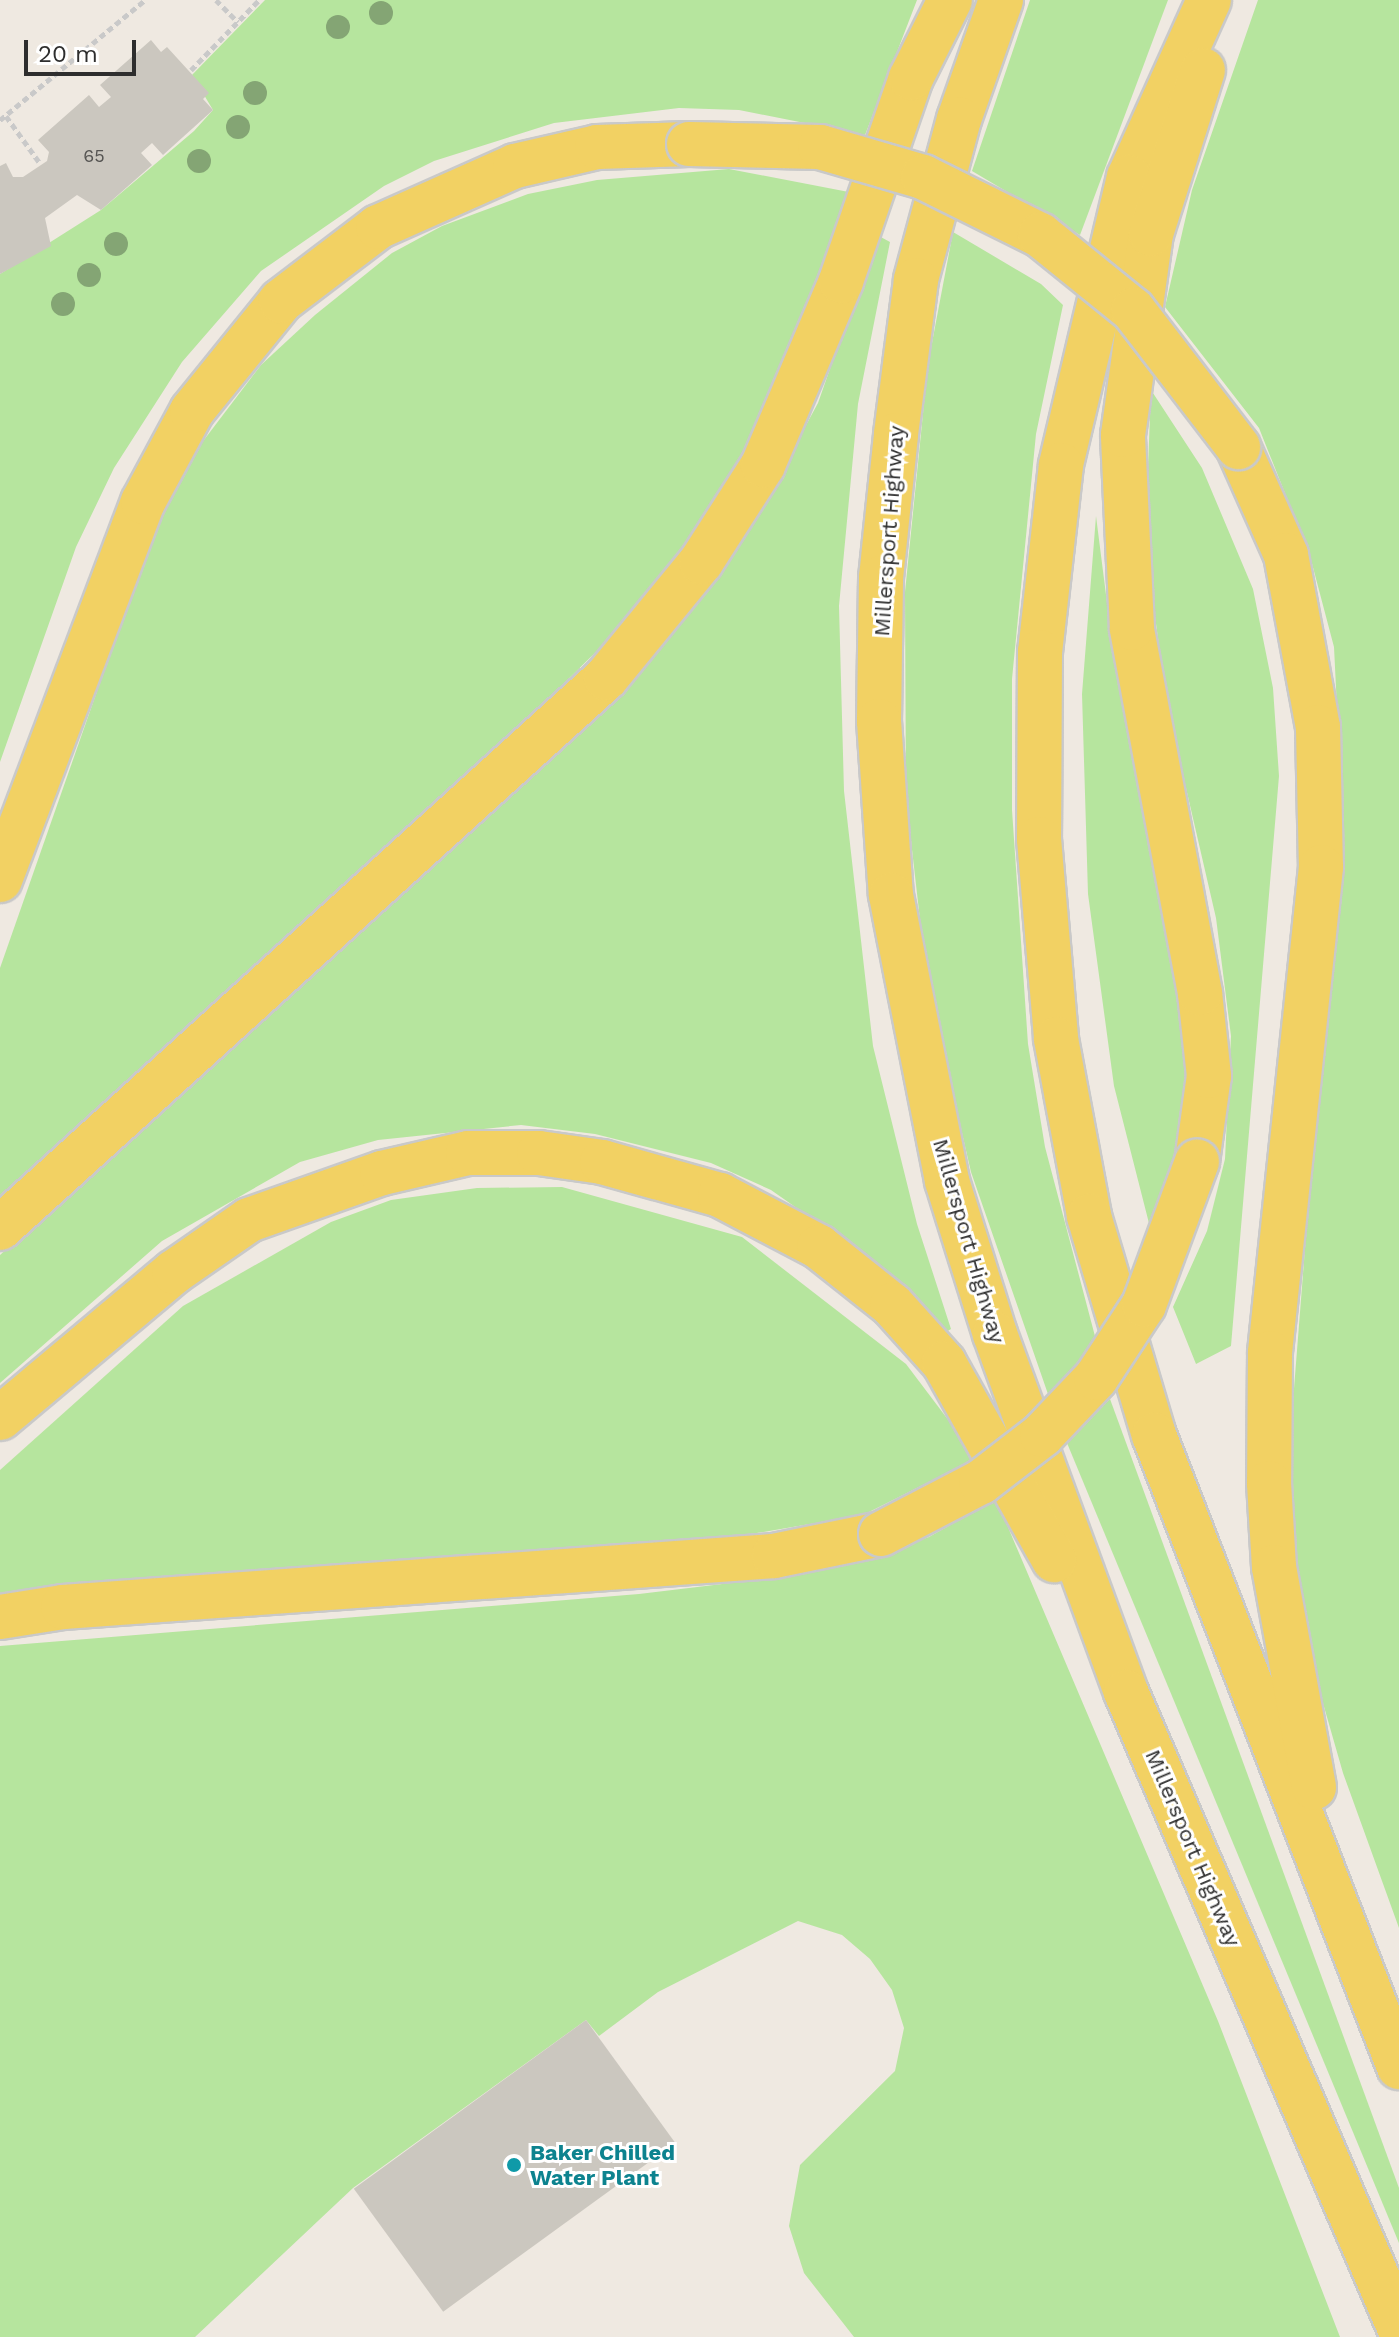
<!DOCTYPE html>
<html>
<head>
<meta charset="utf-8">
<style>
  body { margin:0 }
  #map { position:relative; width:1399px; height:2337px; overflow:hidden; background:#efe9e1; font-family:"Work Sans",sans-serif }
  div>[style] { position:absolute }
  [style*='--x'] { left:calc(var(--x)*1px); top:calc(var(--y)*1px); width:calc(var(--w)*1px); rotate:calc(var(--a)*1deg) }
  .green>* { inset:0; background:#b6e59e }
  .building>* { inset:0; background:#cbc7bf; transform-origin:0 0 }
  .path>* { height:5px; margin-top:-2.5px; transform-origin:0; background:repeating-linear-gradient(90deg,#c9c9c9 0 6px,transparent 0 10px) }
  .roads { filter:drop-shadow(2px 0 #c9c9c9) drop-shadow(-2px 0 #c9c9c9) drop-shadow(0 2px #c9c9c9) drop-shadow(0 -2px #c9c9c9) }
  .primary>* { height:44px; margin:-22px; padding:0 22px; transform-origin:22px; border-radius:22px; background:#f2d163 }
  .bridges { filter:drop-shadow(2px 0 #c9c9c9) drop-shadow(-2px 0 #c9c9c9) drop-shadow(0 2px #c9c9c9) drop-shadow(0 -2px #c9c9c9) }
  .primary-bridge>* { height:44px; margin:-22px; padding:0 22px; transform-origin:22px; border-radius:22px; background:#f2d163 }
  .trees>* { width:24px; height:24px; margin:-12px; border-radius:50%; background:#84a574 }
  .dots>* { width:22px; height:22px; translate:-50% -50%; box-sizing:border-box; border:4px solid #fff; border-radius:50% }
  span { translate:-50% -50%; white-space:nowrap; text-align:center; line-height:1.15; -webkit-text-stroke:6px #fff; paint-order:stroke }
  .number-label { font-size:18px; color:#555452 }
  .number-label span { -webkit-text-stroke-width:0 }
  .street-label { font-size:22px; color:#2e2e2e }
  .culture-label { font-size:22px; color:#0d838f; font-weight:700 }
  .left { translate:0 -50%; text-align:left }
  .scale { position:absolute; left:24px; top:40px; width:112px; height:36px; box-sizing:border-box; border:4px solid #2e2e2e; border-top:0; padding-left:10px; font-size:24px; line-height:28px; white-space:nowrap; color:#2e2e2e; -webkit-text-stroke:6px #fff; paint-order:stroke }
</style>
</head>
<body>
<div id="map">
  <div class="green">
    <div style="clip-path:polygon(265px 0,917px 0,865px 135px,739px 110px,679px 108px,554px 123px,434px 161px,384px 186px,261px 271px,182px 362px,114px 468px,76px 547px,0 762px,0 274px,101px 210px,194px 131px,213px 110px,192px 75px)"></div>
    <div style="clip-path:polygon(1030px 0,1168px 0,1080px 235px,972px 171px)"></div>
    <div style="clip-path:polygon(1258px 0,1399px 0,1399px 1928px,1343px 1773px,1294px 1602px,1287px 1478px,1341px 789px,1334px 647px,1310px 556px,1259px 428px,1165px 307px,1192px 190px)"></div>
    <div style="clip-path:polygon(729px 169px,854px 193px,782px 373px,732px 477px,698px 527px,606px 642px,485px 761px,0 1198px,0 968px,156px 523px,191px 457px,261px 365px,315px 315px,392px 253px,442px 226px,528px 194px,597px 180px)"></div>
    <div style="clip-path:polygon(953px 232px,1041px 284px,1063px 305px,1036px 434px,1012px 679px,1012px 810px,1028px 1044px,1045px 1147px,1096px 1340px,1049px 1397px,971px 1172px,927px 981px,906px 797px,905px 592px,928px 364px)"></div>
    <div style="clip-path:polygon(877px 235px,890px 242px,858px 404px,839px 606px,844px 791px,873px 1046px,917px 1224px,951px 1329px,941px 1335px,878px 1265px,771px 1190px,711px 1163px,595px 1134px,521px 1125px,378px 1140px,300px 1162px,162px 1241px,0 1383px,0 1255px,491px 815px,683px 621px,745px 538px,818px 403px)"></div>
    <div style="clip-path:polygon(1151px 390px,1202px 468px,1253px 589px,1273px 688px,1279px 776px,1231px 1346px,1196px 1364px,1173px 1307px,1207px 1231px,1225px 1159px,1231px 1036px,1216px 918px,1168px 710px,1145px 545px)"></div>
    <div style="clip-path:polygon(1096px 516px,1113px 650px,1190px 1038px,1178px 1157px,1153px 1239px,1114px 1086px,1088px 894px,1082px 694px)"></div>
    <div style="clip-path:polygon(562px 1187px,742px 1237px,906px 1364px,977px 1458px,863px 1515px,698px 1543px,0 1595px,0 1470px,183px 1306px,331px 1222px,391px 1200px,477px 1188px)"></div>
    <div style="clip-path:polygon(1110px 1399px,1399px 2188px,1399px 2243px,1067px 1443px)"></div>
    <div style="clip-path:polygon(996px 1499px,1218px 2021px,1340px 2337px,854px 2337px,804px 2273px,789px 2226px,800px 2165px,895px 2071px,904px 2028px,892px 1990px,870px 1959px,842px 1935px,798px 1921px,658px 1992px,599px 2036px,586px 2020px,353px 2188px,195px 2337px,0 2337px,0 1646px,639px 1594px,780px 1577px,862px 1560px,929px 1537px)"></div>
  </div>
  <div class="building">
    <div style="clip-path:polygon(151px 40px,161px 52px,167px 47px,209px 93px,203px 99px,213px 110px,163px 155px,152px 143px,141px 153px,152px 165px,101px 210px,77px 195px,45px 218px,51px 246px,0 274px,0 166px,6px 163px,13px 177px,23px 177px,47px 161px,49px 152px,38px 140px,89px 95px,99px 107px,111px 97px,100px 85px)"></div>
    <div style="left:586px;top:2020px;width:152px;height:287px;rotate:54deg"></div>
  </div>
  <div class="path">
    <div style="--x:216;--y:0;--w:31;--a:45"></div>
    <div style="--x:191;--y:70;--w:98;--a:-45.8"></div>
    <div style="--x:6;--y:116;--w:57;--a:54.3"></div>
    <div style="--x:0;--y:120;--w:188;--a:-39.6"></div>
  </div>
  <div class="roads">
    <div class="primary">
      <div style="--x:1001;--y:0;--w:126;--a:109.4"></div>
      <div style="--x:959;--y:119;--w:167;--a:105"></div>
      <div style="--x:916;--y:280;--w:156;--a:97.4"></div>
      <div style="--x:896;--y:435;--w:144;--a:96"></div>
      <div style="--x:881;--y:578;--w:143;--a:90.8"></div>
      <div style="--x:879;--y:721;--w:174;--a:86.1"></div>
      <div style="--x:891;--y:895;--w:291;--a:78.9"></div>
      <div style="--x:947;--y:1181;--w:160;--a:72.6"></div>
      <div style="--x:995;--y:1334;--w:381;--a:69.9"></div>
      <div style="--x:1126;--y:1692;--w:691;--a:66.74"></div>
      <div style="--x:1209;--y:0;--w:194;--a:114.3"></div>
      <div style="--x:1129;--y:177;--w:296;--a:103.3"></div>
      <div style="--x:1061;--y:465;--w:188;--a:96.4"></div>
      <div style="--x:1040;--y:652;--w:187;--a:90.3"></div>
      <div style="--x:1039;--y:839;--w:201;--a:85.1"></div>
      <div style="--x:1056;--y:1039;--w:180;--a:79.4"></div>
      <div style="--x:1089;--y:1216;--w:228;--a:73.5"></div>
      <div style="--x:1154;--y:1435;--w:678;--a:68.81"></div>
      <div style="--x:1238;--y:447;--w:118;--a:66"></div>
      <div style="--x:1286;--y:555;--w:175;--a:79.5"></div>
      <div style="--x:1318;--y:727;--w:140;--a:88.8"></div>
      <div style="--x:1321;--y:867;--w:489;--a:96"></div>
      <div style="--x:1270;--y:1353;--w:130;--a:90.4"></div>
      <div style="--x:1269;--y:1483;--w:84;--a:86.6"></div>
      <div style="--x:1274;--y:1567;--w:224;--a:79.7"></div>
      <div style="--x:0;--y:880;--w:404;--a:-69.3"></div>
      <div style="--x:143;--y:502;--w:103;--a:-61.7"></div>
      <div style="--x:192;--y:411;--w:141;--a:-51"></div>
      <div style="--x:281;--y:301;--w:122;--a:-37.3"></div>
      <div style="--x:378;--y:227;--w:150;--a:-24"></div>
      <div style="--x:515;--y:166;--w:84;--a:-13"></div>
      <div style="--x:597;--y:147;--w:92;--a:-1.9"></div>
      <div style="--x:1197;--y:1162;--w:87;--a:-82.1"></div>
      <div style="--x:1209;--y:1076;--w:83;--a:-96.2"></div>
      <div style="--x:1200;--y:993;--w:371;--a:-100.6"></div>
      <div style="--x:1132;--y:628;--w:193;--a:-92.7"></div>
      <div style="--x:1123;--y:435;--w:203;--a:-82.1"></div>
      <div style="--x:1151;--y:234;--w:172;--a:-72.4"></div>
      <div style="--x:0;--y:1228;--w:818;--a:-42.23"></div>
      <div style="--x:606;--y:678;--w:150;--a:-50.7"></div>
      <div style="--x:701;--y:562;--w:115;--a:-57.4"></div>
      <div style="--x:763;--y:465;--w:200;--a:-67"></div>
      <div style="--x:841;--y:281;--w:215;--a:-71"></div>
      <div style="--x:911;--y:78;--w:87;--a:-63.4"></div>
      <div style="--x:0;--y:1418;--w:227;--a:-40"></div>
      <div style="--x:174;--y:1272;--w:91;--a:-34.7"></div>
      <div style="--x:249;--y:1220;--w:141;--a:-19.5"></div>
      <div style="--x:382;--y:1173;--w:88;--a:-13.1"></div>
      <div style="--x:468;--y:1153;--w:71;--a:0"></div>
      <div style="--x:539;--y:1153;--w:64;--a:8.1"></div>
      <div style="--x:602;--y:1162;--w:123;--a:15.6"></div>
      <div style="--x:720;--y:1195;--w:112;--a:27.7"></div>
      <div style="--x:819;--y:1247;--w:93;--a:38.5"></div>
      <div style="--x:892;--y:1305;--w:78;--a:48.1"></div>
      <div style="--x:944;--y:1363;--w:226;--a:60.8"></div>
      <div style="--x:0;--y:1617;--w:64;--a:-9"></div>
      <div style="--x:63;--y:1607;--w:713;--a:-4.1"></div>
      <div style="--x:774;--y:1556;--w:109;--a:-11.6"></div>
    </div>
  </div>
  <div class="bridges">
    <div class="primary-bridge">
      <div style="--x:689;--y:144;--w:131;--a:1.3"></div>
      <div style="--x:820;--y:147;--w:107;--a:16.2"></div>
      <div style="--x:923;--y:177;--w:131;--a:26.4"></div>
      <div style="--x:1040;--y:235;--w:119;--a:38.9"></div>
      <div style="--x:1133;--y:310;--w:173;--a:52.5"></div>
      <div style="--x:881;--y:1534;--w:113;--a:-27.5"></div>
      <div style="--x:981;--y:1482;--w:77;--a:-37.6"></div>
      <div style="--x:1042;--y:1435;--w:79;--a:-46.5"></div>
      <div style="--x:1096;--y:1378;--w:87;--a:-56.7"></div>
      <div style="--x:1144;--y:1305;--w:153;--a:-69.7"></div>
    </div>
  </div>
  <div class="trees">
    <div style="left:381px;top:13px"></div>
    <div style="left:338px;top:27px"></div>
    <div style="left:255px;top:93px"></div>
    <div style="left:238px;top:127px"></div>
    <div style="left:199px;top:161px"></div>
    <div style="left:116px;top:244px"></div>
    <div style="left:89px;top:275px"></div>
    <div style="left:63px;top:304px"></div>
  </div>
  <div class="dots">
    <div style="left:514px;top:2165px;background:#0f9aa8"></div>
  </div>
  <div class="number-label">
    <span style="left:94px;top:156px">65</span>
  </div>
  <div class="street-label">
    <span style="left:889px;top:531px;rotate:-86deg">Millersport Highway</span>
    <span style="left:969px;top:1241px;rotate:74deg">Millersport Highway</span>
    <span style="left:1193px;top:1848px;rotate:67deg">Millersport Highway</span>
  </div>
  <div class="culture-label">
    <span class="left" style="left:530px;top:2165px">Baker Chilled<br>Water Plant</span>
  </div>
  <div class="scale">20 m</div>
</div>
</body>
</html>
